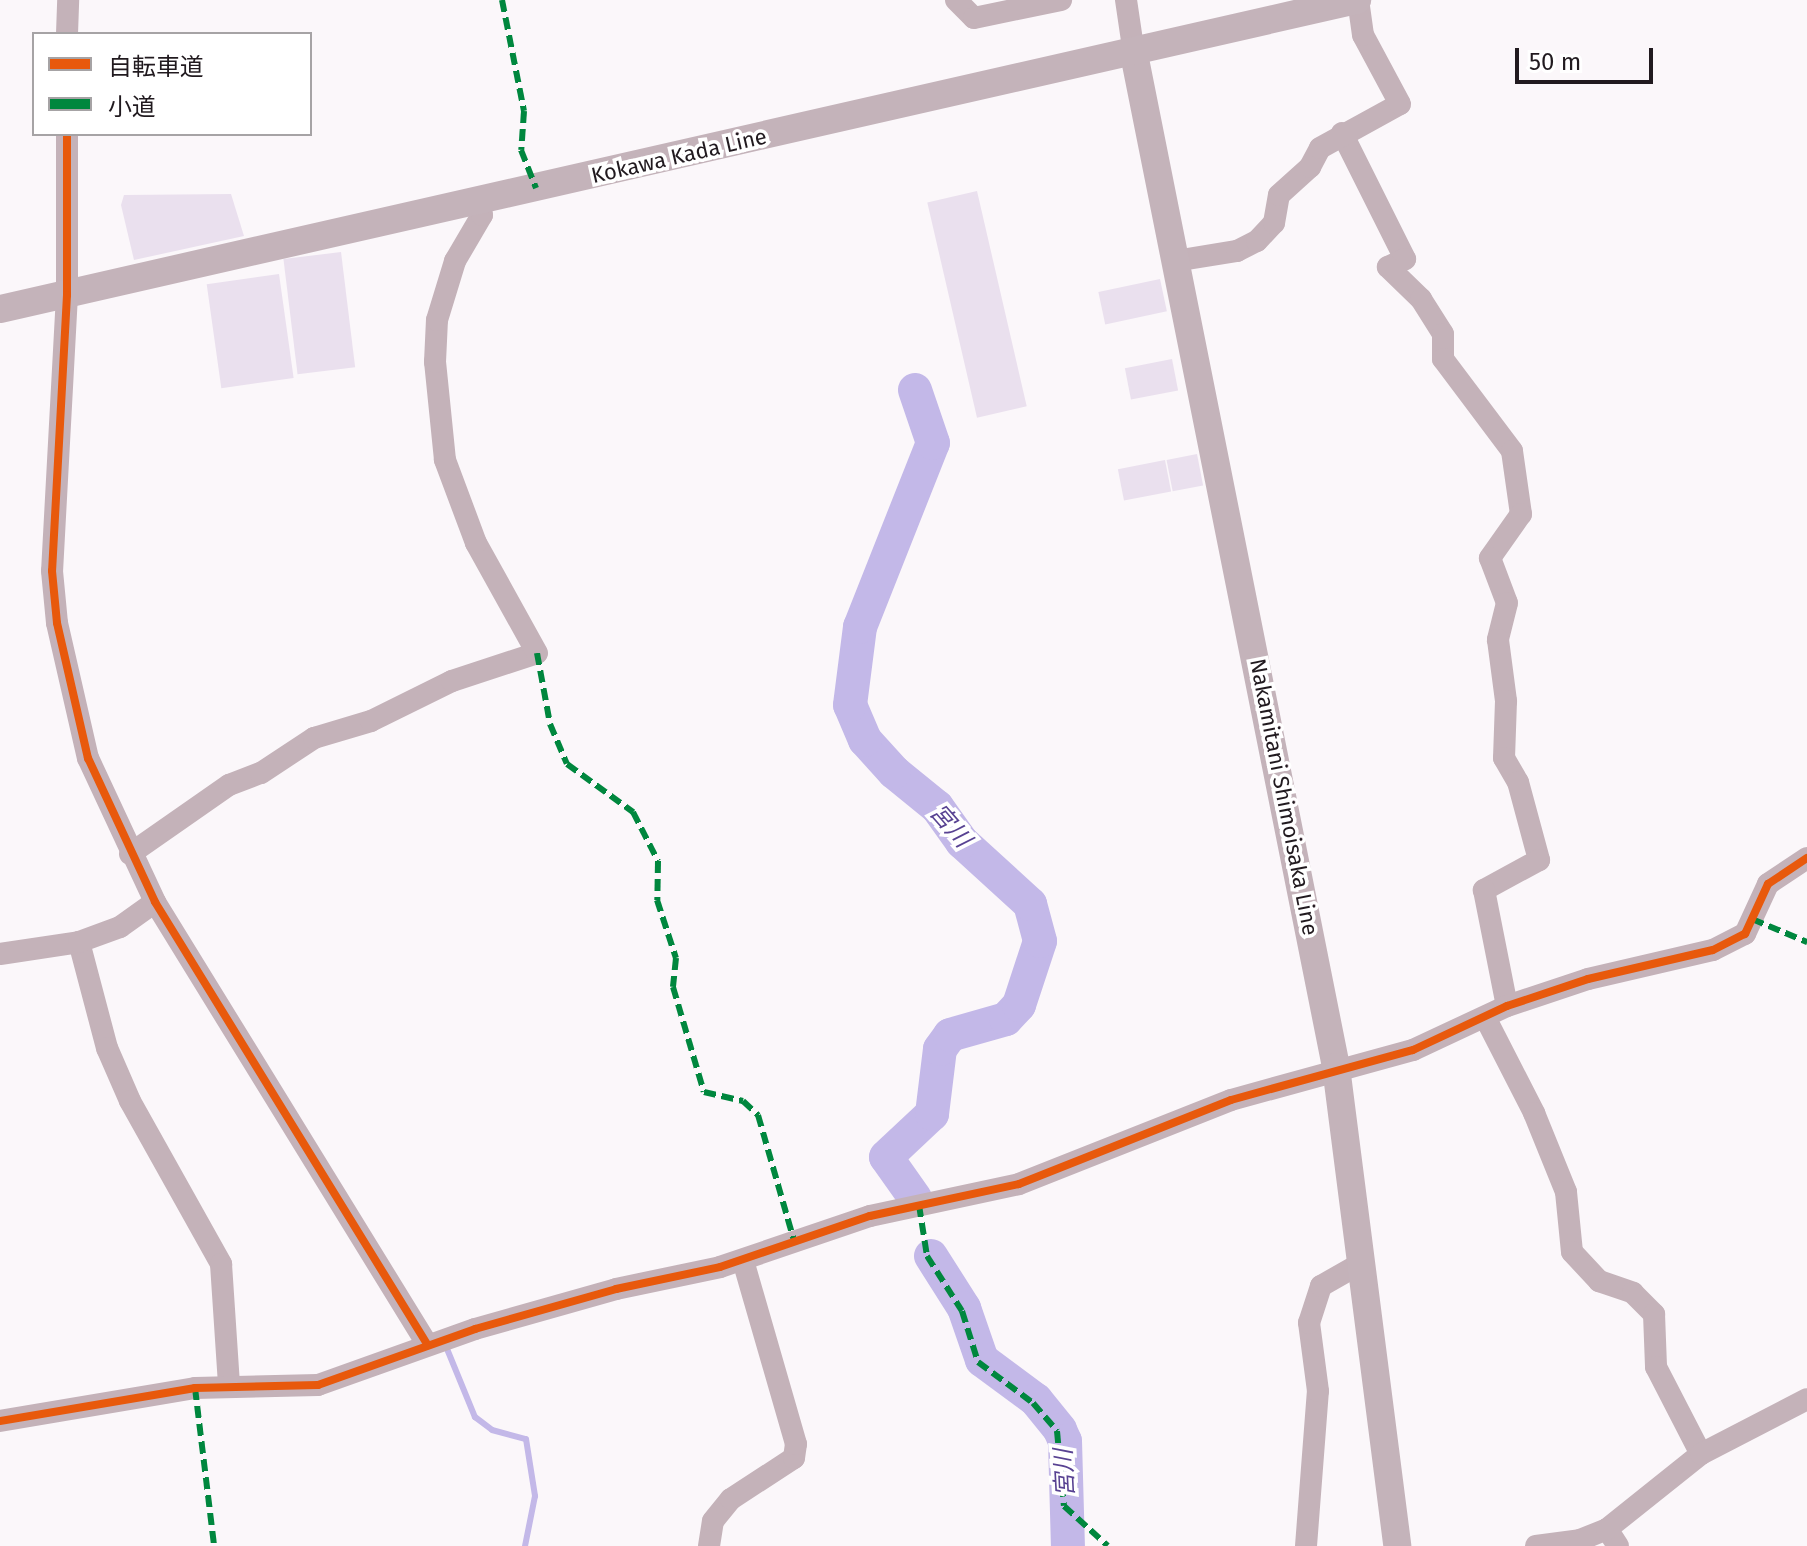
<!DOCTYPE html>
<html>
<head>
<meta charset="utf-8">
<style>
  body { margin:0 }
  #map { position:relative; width:1807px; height:1546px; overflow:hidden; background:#fbf7fa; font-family:"Fira Sans","Noto Sans JP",sans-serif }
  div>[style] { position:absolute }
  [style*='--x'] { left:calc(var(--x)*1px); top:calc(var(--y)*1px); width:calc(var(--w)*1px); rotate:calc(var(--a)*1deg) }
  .stream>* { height:6px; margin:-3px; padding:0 3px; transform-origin:3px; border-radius:3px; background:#c3b8e8 }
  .river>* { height:34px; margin:-17px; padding:0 17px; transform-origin:17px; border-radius:17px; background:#c3b8e8 }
  .building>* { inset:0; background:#eae0ee; transform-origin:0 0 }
  .minor>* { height:22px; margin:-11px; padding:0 11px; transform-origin:11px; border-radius:11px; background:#c4b2b9 }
  .major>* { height:28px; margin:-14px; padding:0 14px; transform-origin:14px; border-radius:14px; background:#c4b3ba }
  .quiet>* { height:6px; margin-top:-3px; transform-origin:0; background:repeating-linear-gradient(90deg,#00873e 0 12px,transparent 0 18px) }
  .cycleway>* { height:8px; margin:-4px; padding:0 4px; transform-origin:4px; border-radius:4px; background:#e8590c }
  span { translate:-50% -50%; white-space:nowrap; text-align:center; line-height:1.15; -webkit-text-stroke:7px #fff; paint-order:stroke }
  .street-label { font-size:22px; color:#211a1f }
  .water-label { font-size:24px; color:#584292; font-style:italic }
  .legend { position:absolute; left:32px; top:32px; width:280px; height:104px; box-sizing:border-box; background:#fff; border:2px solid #a6a3a5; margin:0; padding:10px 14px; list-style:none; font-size:24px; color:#211a1f }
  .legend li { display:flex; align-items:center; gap:16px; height:40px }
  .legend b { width:40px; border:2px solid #a6a3a5 }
  .scale { position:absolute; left:1515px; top:48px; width:138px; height:36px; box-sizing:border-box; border:4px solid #211a1f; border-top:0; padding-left:10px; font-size:24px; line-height:28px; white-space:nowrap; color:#211a1f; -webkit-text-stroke:6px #fff; paint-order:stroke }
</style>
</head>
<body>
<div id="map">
  <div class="stream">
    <div style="--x:445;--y:1344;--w:79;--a:67.7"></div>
    <div style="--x:475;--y:1417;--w:21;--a:37"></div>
    <div style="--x:492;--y:1430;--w:35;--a:15"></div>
    <div style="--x:526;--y:1439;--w:58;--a:81"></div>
    <div style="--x:535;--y:1496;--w:51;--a:101.3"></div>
  </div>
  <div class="river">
    <div style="--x:915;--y:1198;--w:50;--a:-125.3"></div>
    <div style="--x:886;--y:1157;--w:63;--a:-43.1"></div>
    <div style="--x:932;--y:1114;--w:65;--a:-83"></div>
    <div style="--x:940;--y:1049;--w:17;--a:-54"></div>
    <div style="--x:950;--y:1035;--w:58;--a:-15.9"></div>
    <div style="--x:1006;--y:1019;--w:19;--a:-47"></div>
    <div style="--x:1019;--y:1005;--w:67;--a:-71.8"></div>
    <div style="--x:1040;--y:941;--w:38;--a:-105"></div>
    <div style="--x:1030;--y:904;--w:92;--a:-137.6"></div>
    <div style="--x:962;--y:842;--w:43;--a:-125.5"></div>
    <div style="--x:937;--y:807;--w:55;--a:-140.9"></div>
    <div style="--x:894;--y:772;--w:43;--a:-132.2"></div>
    <div style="--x:865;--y:740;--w:38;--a:-113"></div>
    <div style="--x:850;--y:705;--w:79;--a:-82.7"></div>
    <div style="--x:860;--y:627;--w:198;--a:-68.4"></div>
    <div style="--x:933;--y:443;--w:56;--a:-108.8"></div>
    <div style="--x:931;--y:1256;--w:62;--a:57.6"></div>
    <div style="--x:964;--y:1308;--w:55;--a:70.9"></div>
    <div style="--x:982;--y:1360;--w:67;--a:36.5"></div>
    <div style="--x:1036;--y:1400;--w:38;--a:51"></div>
    <div style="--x:1060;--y:1430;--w:12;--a:66"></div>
    <div style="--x:1065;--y:1441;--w:105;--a:88.4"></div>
  </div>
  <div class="building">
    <div style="left:977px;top:191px;width:221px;height:51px;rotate:77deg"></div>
    <div style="clip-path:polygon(231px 194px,244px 236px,134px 260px,121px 205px,124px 195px)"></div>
    <div style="left:341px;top:252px;width:116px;height:58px;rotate:83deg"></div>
    <div style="left:279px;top:274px;width:105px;height:73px;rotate:82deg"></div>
    <div style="left:1160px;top:279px;width:33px;height:63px;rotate:78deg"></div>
    <div style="left:1172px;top:359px;width:32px;height:48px;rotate:79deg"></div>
    <div style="left:1197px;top:454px;width:32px;height:31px;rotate:79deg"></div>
    <div style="left:1165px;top:460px;width:32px;height:48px;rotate:79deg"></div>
  </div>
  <div class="minor">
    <div style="--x:956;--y:0;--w:25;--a:45"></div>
    <div style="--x:974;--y:18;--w:89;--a:-11.7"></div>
    <div style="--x:1126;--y:0;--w:55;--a:81.6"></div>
    <div style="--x:67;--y:34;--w:34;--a:-88"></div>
    <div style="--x:1342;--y:133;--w:141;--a:63.4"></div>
    <div style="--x:1405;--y:259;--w:19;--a:155"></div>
    <div style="--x:1388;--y:267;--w:46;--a:44.1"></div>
    <div style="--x:1421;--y:299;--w:41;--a:57.8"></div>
    <div style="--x:1443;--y:334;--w:25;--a:90"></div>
    <div style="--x:1443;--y:359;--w:115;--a:53.1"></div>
    <div style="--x:1512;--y:451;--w:64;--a:81.9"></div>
    <div style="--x:1521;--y:514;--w:54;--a:125.2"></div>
    <div style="--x:1490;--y:558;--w:48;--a:69.3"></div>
    <div style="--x:1507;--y:603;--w:38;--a:104"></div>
    <div style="--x:1498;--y:640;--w:62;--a:82.5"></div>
    <div style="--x:1506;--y:701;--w:57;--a:92"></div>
    <div style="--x:1504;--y:758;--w:28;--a:60"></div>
    <div style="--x:1518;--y:782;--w:81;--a:74.9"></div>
    <div style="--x:1539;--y:860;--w:63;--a:151.4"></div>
    <div style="--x:1484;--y:890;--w:118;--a:78.8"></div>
    <div style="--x:67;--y:134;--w:161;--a:90"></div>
    <div style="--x:67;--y:295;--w:276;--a:93.1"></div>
    <div style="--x:52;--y:571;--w:52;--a:84.5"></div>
    <div style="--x:57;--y:623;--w:139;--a:77.1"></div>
    <div style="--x:88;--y:758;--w:159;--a:65"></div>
    <div style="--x:155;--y:902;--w:519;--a:58.39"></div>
    <div style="--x:1175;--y:261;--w:63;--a:-9.2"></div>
    <div style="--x:1237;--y:251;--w:22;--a:-27"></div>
    <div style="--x:1257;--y:241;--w:25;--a:-47"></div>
    <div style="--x:1274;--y:223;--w:28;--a:-80"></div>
    <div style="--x:1279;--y:195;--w:42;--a:-42.1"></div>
    <div style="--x:1310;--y:167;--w:21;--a:-62"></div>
    <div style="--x:1320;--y:148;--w:91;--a:-28.8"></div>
    <div style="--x:1400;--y:104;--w:78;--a:-118.2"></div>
    <div style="--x:1363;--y:35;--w:35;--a:-98"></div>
    <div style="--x:130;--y:854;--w:121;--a:-34.9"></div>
    <div style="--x:229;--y:785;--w:34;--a:-21"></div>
    <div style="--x:261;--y:773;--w:64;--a:-33.4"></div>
    <div style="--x:314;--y:738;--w:59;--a:-16.6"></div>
    <div style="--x:371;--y:721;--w:90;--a:-26.3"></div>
    <div style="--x:452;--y:681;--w:89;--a:-18.2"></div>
    <div style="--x:537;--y:653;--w:126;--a:-119"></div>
    <div style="--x:476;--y:543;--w:89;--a:-110.5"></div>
    <div style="--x:445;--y:460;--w:99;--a:-95.8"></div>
    <div style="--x:435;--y:362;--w:42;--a:-87.3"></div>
    <div style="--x:437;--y:320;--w:62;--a:-73"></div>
    <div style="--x:455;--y:261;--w:53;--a:-59.6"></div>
    <div style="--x:482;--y:215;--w:13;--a:-99"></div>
    <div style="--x:79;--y:942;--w:110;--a:75.2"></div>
    <div style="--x:107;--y:1048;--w:58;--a:66.5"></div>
    <div style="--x:130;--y:1101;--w:187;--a:60.8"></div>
    <div style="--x:221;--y:1264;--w:122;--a:86.2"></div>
    <div style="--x:0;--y:954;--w:80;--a:-8.6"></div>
    <div style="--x:79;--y:942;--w:44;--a:-20.1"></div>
    <div style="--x:120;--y:927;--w:43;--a:-35.5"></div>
    <div style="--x:1486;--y:1019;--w:106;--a:62.9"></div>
    <div style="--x:1534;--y:1113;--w:85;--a:67.9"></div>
    <div style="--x:1566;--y:1192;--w:60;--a:84.3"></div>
    <div style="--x:1572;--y:1252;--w:40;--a:47"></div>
    <div style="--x:1599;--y:1281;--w:36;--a:19"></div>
    <div style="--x:1633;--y:1293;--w:30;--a:45"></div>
    <div style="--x:1654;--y:1314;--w:53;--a:87.8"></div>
    <div style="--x:1656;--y:1367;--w:98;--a:62.7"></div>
    <div style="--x:0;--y:1421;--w:198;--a:-9.6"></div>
    <div style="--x:195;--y:1388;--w:123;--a:-1.4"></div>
    <div style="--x:318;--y:1385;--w:167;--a:-19.6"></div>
    <div style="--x:475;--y:1329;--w:147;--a:-15.8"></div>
    <div style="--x:616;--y:1289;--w:106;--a:-11.9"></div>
    <div style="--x:720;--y:1267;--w:158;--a:-18.8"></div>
    <div style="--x:870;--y:1216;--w:152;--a:-12.1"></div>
    <div style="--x:1019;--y:1184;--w:228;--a:-21.6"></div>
    <div style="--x:1231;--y:1100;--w:189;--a:-15.4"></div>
    <div style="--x:1413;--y:1050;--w:104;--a:-25.1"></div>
    <div style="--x:1507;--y:1006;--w:85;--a:-18.4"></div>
    <div style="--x:1588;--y:979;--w:128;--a:-13.1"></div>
    <div style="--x:1713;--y:950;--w:36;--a:-27"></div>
    <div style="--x:1745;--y:934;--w:55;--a:-65.3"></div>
    <div style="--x:1768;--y:884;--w:47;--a:-33.7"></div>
    <div style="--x:1607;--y:1529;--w:20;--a:57"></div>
    <div style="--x:709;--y:1546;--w:25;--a:-81"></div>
    <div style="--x:713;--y:1521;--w:28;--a:-51"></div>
    <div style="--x:731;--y:1499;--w:75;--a:-33.1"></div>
    <div style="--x:794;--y:1458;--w:14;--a:-82"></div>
    <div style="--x:796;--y:1444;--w:191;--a:-106.1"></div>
    <div style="--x:1306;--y:1546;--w:155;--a:-85.6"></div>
    <div style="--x:1318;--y:1391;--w:69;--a:-97.5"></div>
    <div style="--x:1309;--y:1323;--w:39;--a:-72"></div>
    <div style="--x:1321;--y:1286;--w:48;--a:-29.7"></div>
    <div style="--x:1536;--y:1546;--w:44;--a:-7.8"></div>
    <div style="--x:1580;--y:1540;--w:29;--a:-22"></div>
    <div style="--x:1607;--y:1529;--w:120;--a:-38.6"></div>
    <div style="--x:1701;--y:1454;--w:119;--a:-27.4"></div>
  </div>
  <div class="major">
    <div style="--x:1134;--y:54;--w:1033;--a:78.72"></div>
    <div style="--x:1336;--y:1067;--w:483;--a:82.7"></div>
    <div style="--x:0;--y:309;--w:1392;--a:-12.83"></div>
  </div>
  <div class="quiet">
    <div style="--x:502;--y:0;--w:113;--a:78.8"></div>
    <div style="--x:524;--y:111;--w:39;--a:94"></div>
    <div style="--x:521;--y:150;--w:41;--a:68.5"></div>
    <div style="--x:537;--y:653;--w:72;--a:79.6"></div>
    <div style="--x:550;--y:724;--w:43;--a:67"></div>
    <div style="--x:567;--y:764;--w:82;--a:36"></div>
    <div style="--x:633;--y:812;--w:55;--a:63"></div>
    <div style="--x:658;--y:861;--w:39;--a:91"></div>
    <div style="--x:657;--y:900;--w:61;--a:71.9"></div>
    <div style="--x:676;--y:958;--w:29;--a:96"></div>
    <div style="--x:673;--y:987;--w:109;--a:73.6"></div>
    <div style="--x:704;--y:1092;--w:40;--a:13"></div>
    <div style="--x:743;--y:1101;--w:21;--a:43"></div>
    <div style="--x:758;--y:1115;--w:134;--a:74"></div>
    <div style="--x:1752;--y:919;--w:60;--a:22.7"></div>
    <div style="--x:919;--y:1205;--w:52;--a:81.1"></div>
    <div style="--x:927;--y:1256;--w:65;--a:57.5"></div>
    <div style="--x:962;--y:1311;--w:53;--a:72.6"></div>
    <div style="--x:978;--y:1362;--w:69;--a:36.7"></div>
    <div style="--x:1033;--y:1403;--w:37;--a:49"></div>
    <div style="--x:1057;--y:1431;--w:75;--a:84.7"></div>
    <div style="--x:1064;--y:1506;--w:59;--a:42.3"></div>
    <div style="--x:195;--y:1388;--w:159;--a:83.1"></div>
  </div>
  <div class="cycleway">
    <div style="--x:67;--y:134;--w:161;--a:90"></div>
    <div style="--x:67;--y:295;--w:276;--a:93.1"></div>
    <div style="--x:52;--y:571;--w:52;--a:84.5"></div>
    <div style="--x:57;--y:623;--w:139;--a:77.1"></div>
    <div style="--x:88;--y:758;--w:159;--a:65"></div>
    <div style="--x:155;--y:902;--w:519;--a:58.39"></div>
    <div style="--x:0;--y:1421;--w:198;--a:-9.6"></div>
    <div style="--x:195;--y:1388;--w:123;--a:-1.4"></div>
    <div style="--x:318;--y:1385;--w:167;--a:-19.6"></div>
    <div style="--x:475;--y:1329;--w:147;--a:-15.8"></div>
    <div style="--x:616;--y:1289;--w:106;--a:-11.9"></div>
    <div style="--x:720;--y:1267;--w:158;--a:-18.8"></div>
    <div style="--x:870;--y:1216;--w:152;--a:-12.1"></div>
    <div style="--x:1019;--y:1184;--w:228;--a:-21.6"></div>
    <div style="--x:1231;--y:1100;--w:189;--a:-15.4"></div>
    <div style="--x:1413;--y:1050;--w:104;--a:-25.1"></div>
    <div style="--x:1507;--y:1006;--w:85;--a:-18.4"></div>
    <div style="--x:1588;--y:979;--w:128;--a:-13.1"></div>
    <div style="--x:1713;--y:950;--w:36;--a:-27"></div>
    <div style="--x:1745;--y:934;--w:55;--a:-65.3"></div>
    <div style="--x:1768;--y:884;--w:47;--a:-33.7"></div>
  </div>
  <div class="street-label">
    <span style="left:679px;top:156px;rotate:-13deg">Kokawa Kada Line</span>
    <span style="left:1284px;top:797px;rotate:79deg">Nakamitani Shimoisaka Line</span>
  </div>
  <div class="water-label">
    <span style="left:950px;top:826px;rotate:49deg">宮川</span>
    <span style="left:1065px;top:1473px;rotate:-93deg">宮川</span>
  </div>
  <ul class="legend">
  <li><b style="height:10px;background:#e8590c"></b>自転車道</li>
  <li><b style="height:10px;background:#00873e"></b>小道</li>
  </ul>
  <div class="scale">50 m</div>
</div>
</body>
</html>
